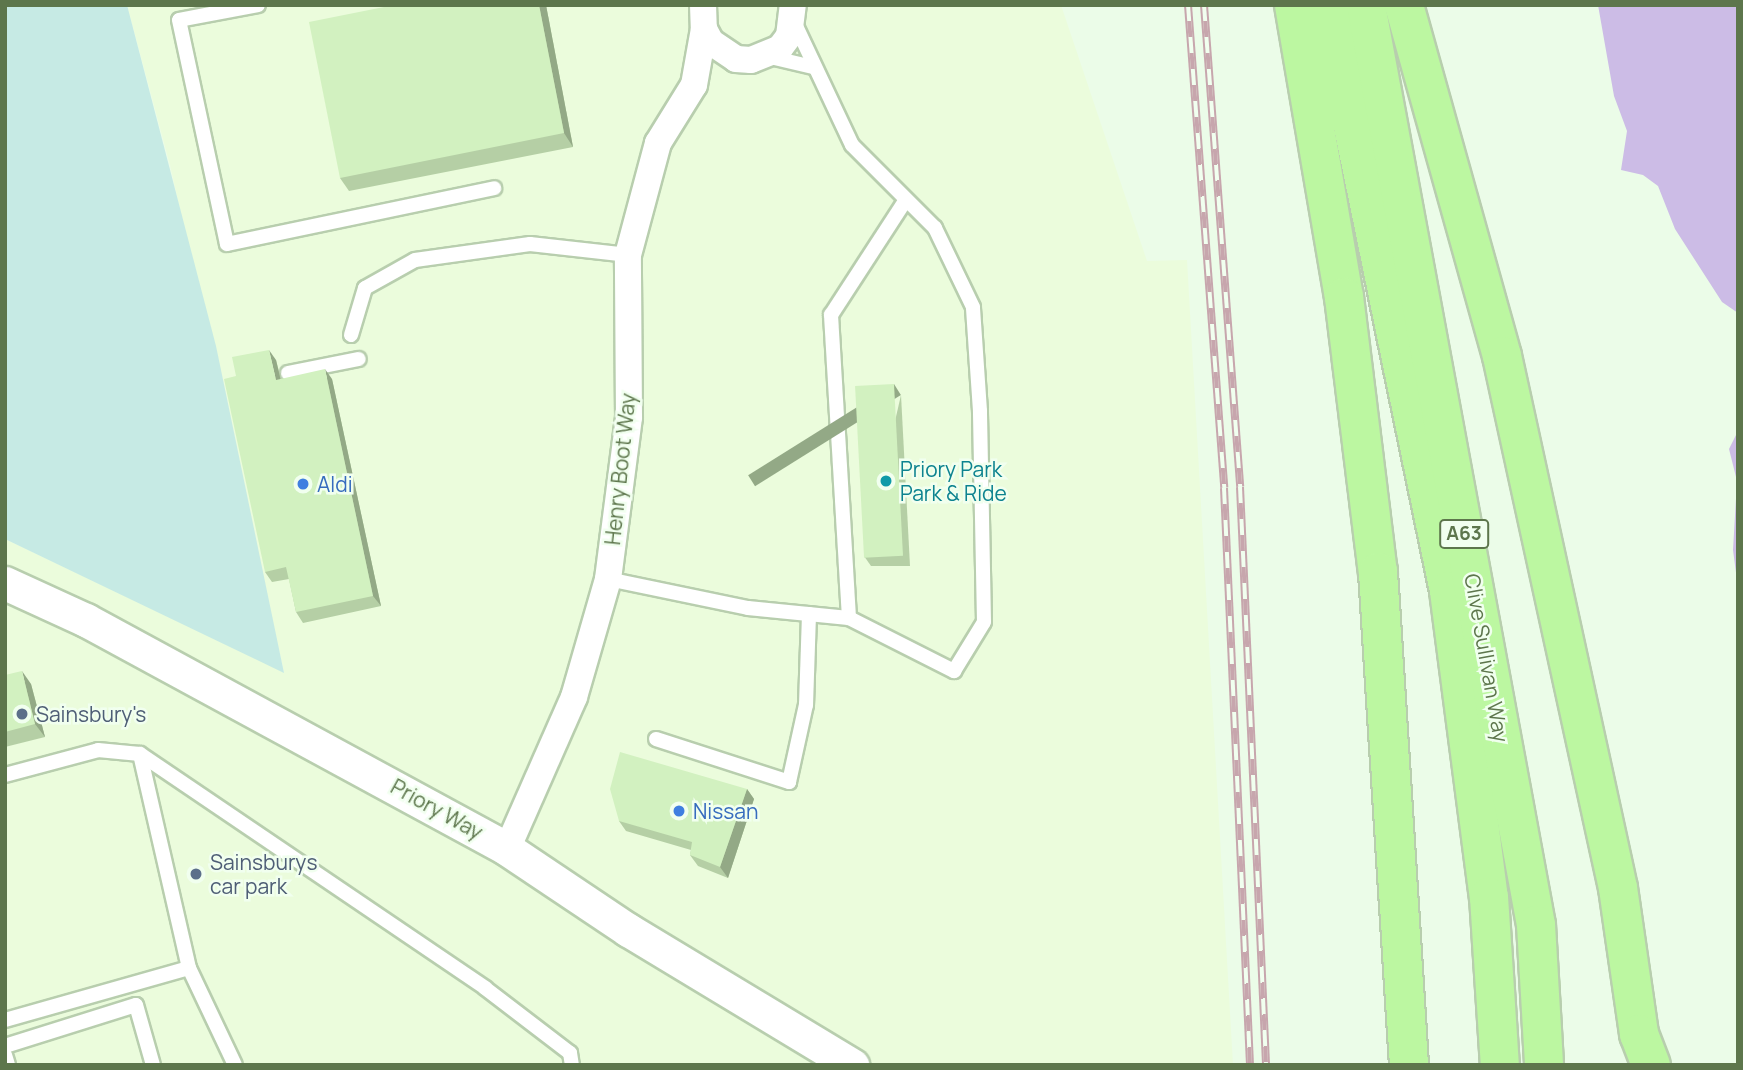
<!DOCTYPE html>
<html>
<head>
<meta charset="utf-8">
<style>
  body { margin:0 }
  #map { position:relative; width:1743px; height:1070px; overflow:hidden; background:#ebfce8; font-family:Manrope,sans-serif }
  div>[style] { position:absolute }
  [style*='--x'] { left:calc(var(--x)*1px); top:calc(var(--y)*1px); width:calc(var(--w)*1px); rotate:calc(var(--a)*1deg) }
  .commercial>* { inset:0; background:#ebfcdc }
  .green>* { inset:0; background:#c6eae4 }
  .water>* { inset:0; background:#ccbce6 }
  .roads { filter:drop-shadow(2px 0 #b8ceae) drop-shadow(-2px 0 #b8ceae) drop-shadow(0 2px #b8ceae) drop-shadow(0 -2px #b8ceae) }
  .service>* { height:14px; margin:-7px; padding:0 7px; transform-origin:7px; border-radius:7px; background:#fff }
  .minor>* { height:26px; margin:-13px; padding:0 13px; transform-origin:13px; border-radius:13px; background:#fff }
  .tertiary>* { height:33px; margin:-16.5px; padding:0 16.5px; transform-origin:16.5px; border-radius:16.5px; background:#fff }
  .trunk>* { height:38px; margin:-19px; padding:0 19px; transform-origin:19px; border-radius:19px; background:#bcf7a1 }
  .rail>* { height:8px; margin-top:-4px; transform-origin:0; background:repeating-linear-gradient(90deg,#f1ffef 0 16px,#c7a6ad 0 32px); box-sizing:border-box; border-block:2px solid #c7a6ad }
  .wall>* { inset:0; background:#b5cfa5 }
  .shaded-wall>* { inset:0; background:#93a986; transform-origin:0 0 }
  .building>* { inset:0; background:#d2f1c0; transform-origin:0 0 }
  .dots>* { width:19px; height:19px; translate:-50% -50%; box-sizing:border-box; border:4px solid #f1ffef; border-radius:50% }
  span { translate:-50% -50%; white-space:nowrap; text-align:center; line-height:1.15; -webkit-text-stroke:5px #f1ffef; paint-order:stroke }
  .shield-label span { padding:2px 5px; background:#f1ffef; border:2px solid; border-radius:5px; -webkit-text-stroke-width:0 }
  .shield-label { font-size:19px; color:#5d764c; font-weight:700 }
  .street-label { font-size:21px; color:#5d764c }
  .culture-label { font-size:21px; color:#0d838f }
  .left { translate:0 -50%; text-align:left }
  .shop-label { font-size:21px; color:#366cbe }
  .service-label { font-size:21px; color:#4e5e75 }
  .frame { position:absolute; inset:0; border:7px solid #5d764c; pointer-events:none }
</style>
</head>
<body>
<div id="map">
  <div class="commercial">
    <div style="clip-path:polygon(127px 5px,1061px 5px,1147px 261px,1187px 260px,1233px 1065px,5px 1065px,5px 539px,284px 672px,170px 165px)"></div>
  </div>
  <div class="green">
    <div style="clip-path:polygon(5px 5px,127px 5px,216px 346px,284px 673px,5px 539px)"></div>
  </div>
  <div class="water">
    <div style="clip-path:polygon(1598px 5px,1738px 5px,1738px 313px,1722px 302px,1675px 229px,1658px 186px,1643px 175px,1621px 170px,1627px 131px,1614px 96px)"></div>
    <div style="clip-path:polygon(1738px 431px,1738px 588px,1733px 550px,1737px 481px,1729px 449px)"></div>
  </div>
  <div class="roads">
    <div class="service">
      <div style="--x:258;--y:5;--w:80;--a:169.2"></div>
      <div style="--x:179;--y:20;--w:229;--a:77.9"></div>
      <div style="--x:227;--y:244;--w:273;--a:-11.8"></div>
      <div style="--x:766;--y:56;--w:48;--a:13.2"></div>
      <div style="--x:351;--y:335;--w:49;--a:-73.4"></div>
      <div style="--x:365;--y:288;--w:57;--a:-29.2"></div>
      <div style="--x:415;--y:260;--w:116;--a:-7.9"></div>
      <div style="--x:530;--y:244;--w:99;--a:6.4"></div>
      <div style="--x:288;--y:373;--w:72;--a:-11.2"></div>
      <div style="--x:608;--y:579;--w:143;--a:11.7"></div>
      <div style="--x:748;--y:608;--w:101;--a:5.7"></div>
      <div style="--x:849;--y:618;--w:118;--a:26.8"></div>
      <div style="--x:954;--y:671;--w:57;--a:-58.5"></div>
      <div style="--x:984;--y:622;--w:211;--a:-91.1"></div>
      <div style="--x:980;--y:411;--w:104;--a:-93.9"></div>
      <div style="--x:973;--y:307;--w:88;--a:-115.7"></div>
      <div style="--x:935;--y:228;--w:117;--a:-135"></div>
      <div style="--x:852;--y:145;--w:136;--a:-115.2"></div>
      <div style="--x:849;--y:618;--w:304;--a:-93.4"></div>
      <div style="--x:831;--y:315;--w:136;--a:-57"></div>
      <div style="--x:656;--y:739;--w:140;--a:17.9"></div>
      <div style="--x:789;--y:782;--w:79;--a:-77.6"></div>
      <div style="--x:806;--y:705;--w:91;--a:-88.1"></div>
      <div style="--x:140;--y:754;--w:220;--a:77.1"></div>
      <div style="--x:5;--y:775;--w:96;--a:-15"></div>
      <div style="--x:98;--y:750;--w:42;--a:5.4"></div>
      <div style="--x:140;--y:754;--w:417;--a:34.1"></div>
      <div style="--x:485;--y:988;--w:107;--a:37.4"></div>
      <div style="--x:570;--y:1053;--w:12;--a:81"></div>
      <div style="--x:5;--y:1020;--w:191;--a:-15.8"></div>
      <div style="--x:189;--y:968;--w:107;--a:64.6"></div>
      <div style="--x:5;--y:1046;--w:137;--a:-17.4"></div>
      <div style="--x:136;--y:1005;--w:62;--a:74.2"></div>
      <div style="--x:5;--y:1055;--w:10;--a:73"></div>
    </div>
    <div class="minor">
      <div style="--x:703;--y:5;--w:24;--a:88"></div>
      <div style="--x:704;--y:29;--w:15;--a:62"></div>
      <div style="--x:711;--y:42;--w:30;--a:34"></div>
      <div style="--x:736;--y:59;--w:15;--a:4"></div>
      <div style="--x:751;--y:60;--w:31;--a:-22"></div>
      <div style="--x:780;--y:48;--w:15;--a:-53"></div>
      <div style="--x:789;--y:36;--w:31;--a:-83"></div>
      <div style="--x:507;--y:849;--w:166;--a:-66.2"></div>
      <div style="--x:574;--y:697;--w:123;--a:-73.9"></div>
      <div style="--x:608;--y:579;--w:163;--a:-82.6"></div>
      <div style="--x:629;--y:417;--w:162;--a:-90.4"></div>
      <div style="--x:628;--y:255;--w:116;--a:-75"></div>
      <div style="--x:658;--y:143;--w:68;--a:-58.2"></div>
      <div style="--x:694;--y:85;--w:57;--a:-79.9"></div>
    </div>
    <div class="tertiary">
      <div style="--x:5;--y:583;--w:89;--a:24.6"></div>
      <div style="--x:86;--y:620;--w:479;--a:28.5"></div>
      <div style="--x:507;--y:849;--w:146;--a:33.8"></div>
      <div style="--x:628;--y:930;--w:262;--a:31.1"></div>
    </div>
    <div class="trunk">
      <div style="--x:1294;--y:5;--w:296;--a:80.3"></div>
      <div style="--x:1344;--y:297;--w:277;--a:83"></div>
      <div style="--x:1378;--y:572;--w:494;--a:86.4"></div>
      <div style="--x:1328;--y:5;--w:598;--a:78.33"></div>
      <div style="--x:1449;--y:591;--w:309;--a:82.6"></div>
      <div style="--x:1489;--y:897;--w:168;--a:86.3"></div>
      <div style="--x:1366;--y:5;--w:936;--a:79.53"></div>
      <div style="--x:1536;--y:925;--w:140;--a:86.7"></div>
      <div style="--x:1404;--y:5;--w:364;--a:74.4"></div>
      <div style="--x:1502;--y:356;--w:544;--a:77.7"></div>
      <div style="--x:1618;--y:888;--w:148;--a:81.8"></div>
      <div style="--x:1639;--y:1034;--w:33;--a:69"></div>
    </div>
  </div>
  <div class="rail">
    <div style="--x:1188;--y:5;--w:484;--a:85.7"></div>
    <div style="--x:1224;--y:488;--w:578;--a:87.42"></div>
    <div style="--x:1204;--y:5;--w:483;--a:85.7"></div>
    <div style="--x:1240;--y:487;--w:579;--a:87.42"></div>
  </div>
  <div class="wall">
    <div style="clip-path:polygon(394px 5px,546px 5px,573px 147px,349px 191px,340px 178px)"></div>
    <div style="clip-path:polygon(276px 360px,281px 379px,332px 379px,381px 606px,303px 623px,296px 612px,289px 579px,272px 582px,265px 572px)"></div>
    <div style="clip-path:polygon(901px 395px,910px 566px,871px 566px,864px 556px)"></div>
    <div style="clip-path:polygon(5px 675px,31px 684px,45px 737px,5px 747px)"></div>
    <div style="clip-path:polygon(747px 789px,754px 799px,728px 878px,698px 866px,690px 855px,691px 850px,626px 831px,619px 821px)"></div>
  </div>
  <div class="shaded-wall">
    <div style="clip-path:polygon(539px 5px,546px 5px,573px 147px,564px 133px)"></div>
    <div style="clip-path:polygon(269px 350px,276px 360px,283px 390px,276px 380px)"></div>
    <div style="clip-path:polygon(325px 369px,332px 379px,381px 606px,373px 596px)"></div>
    <div style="left:894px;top:384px;width:13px;height:172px;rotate:58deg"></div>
    <div style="clip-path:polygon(22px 671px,31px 684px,45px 737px,35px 724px)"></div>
    <div style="clip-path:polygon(747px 789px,754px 799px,728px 878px,720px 867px)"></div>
  </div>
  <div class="building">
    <div style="clip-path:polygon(394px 5px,539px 5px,564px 133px,340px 178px,309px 22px)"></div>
    <div style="clip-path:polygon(269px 350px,276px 380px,325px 369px,373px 596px,296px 612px,286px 567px,265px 572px,224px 379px,236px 376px,232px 357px)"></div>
    <div style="left:894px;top:384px;width:172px;height:39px;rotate:87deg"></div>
    <div style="clip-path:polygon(22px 671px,35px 724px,5px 732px,5px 675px)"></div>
    <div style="clip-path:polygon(620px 752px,747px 789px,720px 867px,690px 855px,692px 842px,619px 821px,610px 789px)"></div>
  </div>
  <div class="dots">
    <div style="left:886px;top:481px;background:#0f9aa8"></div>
    <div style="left:303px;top:484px;background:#3f7fe0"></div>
    <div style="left:22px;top:714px;background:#5c6f8a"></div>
    <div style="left:679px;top:811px;background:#3f7fe0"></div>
    <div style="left:196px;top:874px;background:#5c6f8a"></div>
  </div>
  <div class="shield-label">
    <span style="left:1464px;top:534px">A63</span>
  </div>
  <div class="street-label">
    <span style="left:620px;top:469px;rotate:-84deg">Henry Boot Way</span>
    <span style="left:1487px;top:658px;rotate:80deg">Clive Sullivan Way</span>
    <span style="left:437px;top:809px;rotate:29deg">Priory Way</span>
  </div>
  <div class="culture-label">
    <span class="left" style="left:900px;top:481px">Priory Park<br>Park &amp; Ride</span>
  </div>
  <div class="shop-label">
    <span class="left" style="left:317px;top:484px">Aldi</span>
    <span class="left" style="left:693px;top:811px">Nissan</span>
  </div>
  <div class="service-label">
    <span class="left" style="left:36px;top:714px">Sainsbury's</span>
    <span class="left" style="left:210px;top:874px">Sainsburys<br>car park</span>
  </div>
  <div class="frame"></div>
</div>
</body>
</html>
